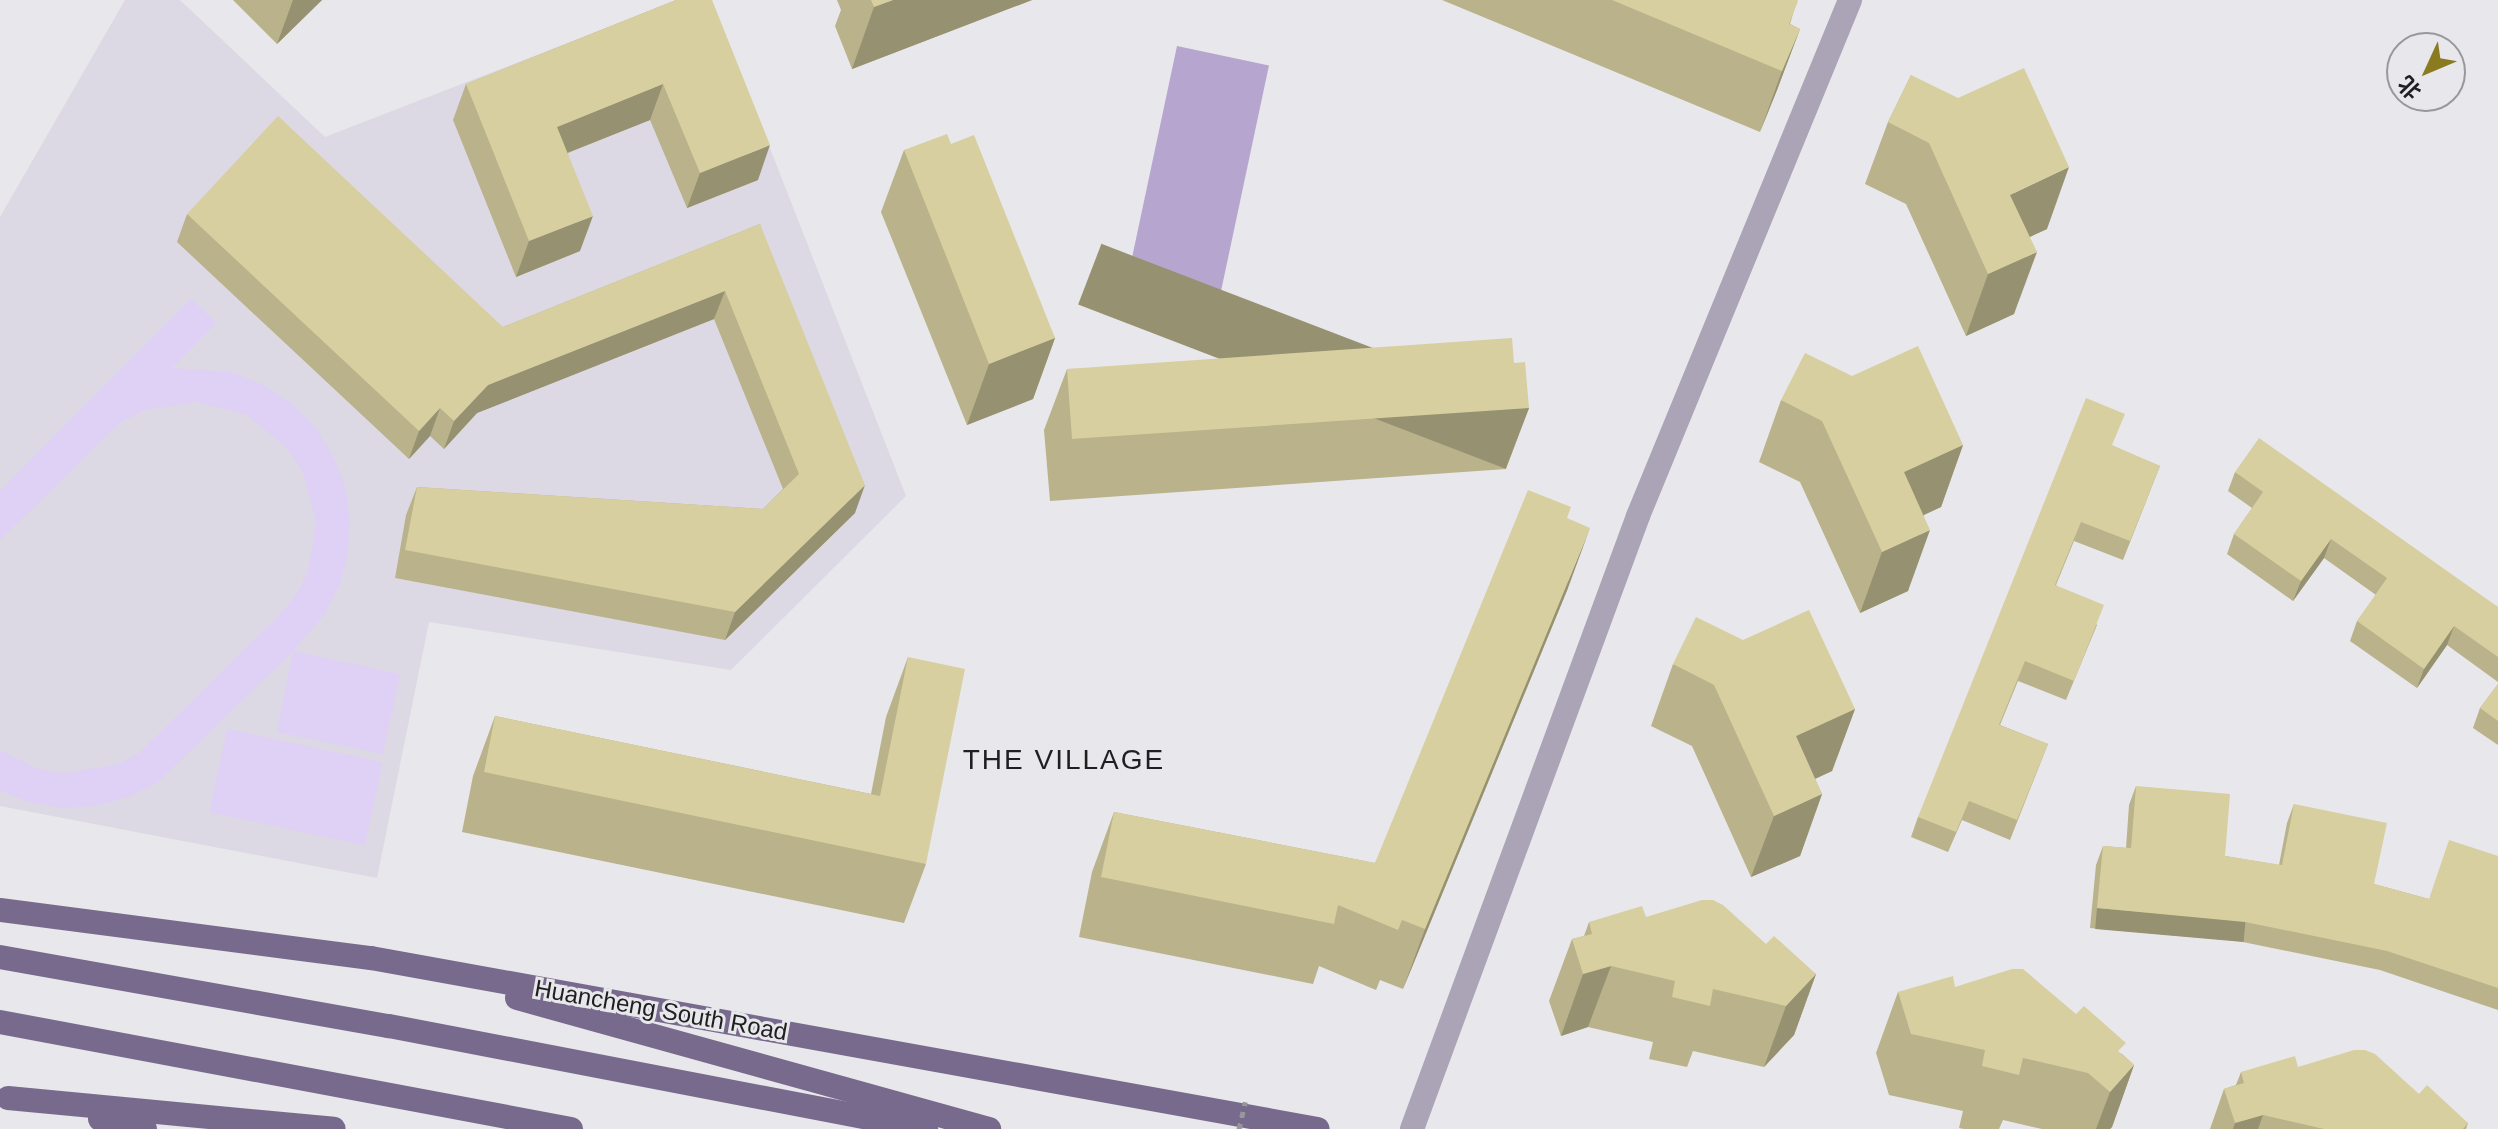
<!DOCTYPE html>
<html>
<head>
<meta charset="utf-8">
<style>
  body { margin:0 }
  #map { position:relative; width:2498px; height:1129px; overflow:hidden; background:#e8e7eb; font-family:Helvetica,"Noto Sans SC",sans-serif }
  div>[style] { position:absolute }
  [style*='--x'] { left:calc(var(--x)*1px); top:calc(var(--y)*1px); width:calc(var(--w)*1px); rotate:calc(var(--a)*1deg) }
  .built>* { inset:0; background:#ddd9e4 }
  .green>* { inset:0; background:#dfd0f6; transform-origin:0 0 }
  .water>* { inset:0; background:#b6a5cf; transform-origin:0 0 }
  .minor>* { height:24px; margin:-12px; padding:0 12px; transform-origin:12px; border-radius:12px; background:#aba3b6 }
  .major>* { height:24px; margin:-12px; padding:0 12px; transform-origin:12px; border-radius:12px; background:#786a8c }
  .path-bridge>* { height:5px; margin-top:-2.5px; transform-origin:0; background:repeating-linear-gradient(90deg,#97979a 0 6px,transparent 0 12px) }
  .wall>* { inset:0; background:#b9b28a }
  .shaded-wall>* { inset:0; background:#969170; transform-origin:0 0 }
  .building>* { inset:0; background:#d7cfa0 }
  span { translate:-50% -50%; white-space:nowrap; text-align:center; line-height:1.15; -webkit-text-stroke:6px #e8e7eb; paint-order:stroke }
  .street-label { font-size:24px; color:#1f1f20 }
  .quarter-label { font-size:28px; color:#1f1f20; letter-spacing:2px }
  .north { position:absolute; left:2386px; top:32px; width:80px; height:80px; box-sizing:border-box; background:#e8e7eb; border:2px solid #98979a; border-radius:50%; rotate:226deg; font-size:22px; font-weight:700; line-height:32px; text-align:center; color:#1f1f20 }
  .north::after { content:''; display:block; margin:auto; width:28px; height:36px; background:#8a7b20; clip-path:polygon(50% 0,100% 100%,50% 72%,0 100%) }
</style>
</head>
<body>
<div id="map">
  <div class="built">
    <div style="clip-path:polygon(125px 0,180px 0,325px 137px,678px 0,712px 0,906px 496px,731px 670px,429px 622px,377px 878px,0 806px,0 217px)"></div>
  </div>
  <div class="green">
    <div style="clip-path:polygon(191px 299px,216px 323px,172px 368px,231px 372px,262px 384px,291px 403px,314px 426px,332px 454px,345px 485px,350px 519px,348px 552px,340px 584px,325px 614px,293px 651px,400px 674px,383px 754px,277px 732px,293px 651px,158px 782px,128px 797px,96px 806px,63px 808px,29px 802px,0 791px,0 750px,38px 769px,64px 773px,116px 765px,139px 753px,279px 616px,296px 595px,308px 572px,316px 521px,302px 470px,287px 448px,247px 415px,197px 402px,145px 410px,121px 422px,0 540px,0 491px)"></div>
    <div style="left:227px;top:729px;width:159px;height:85px;rotate:12deg"></div>
  </div>
  <div class="water">
    <div style="left:1177px;top:46px;width:94px;height:248px;rotate:12deg"></div>
  </div>
  <div class="minor">
    <div style="--x:1412;--y:1129;--w:653;--a:-69.76"></div>
    <div style="--x:1638;--y:516;--w:558;--a:-67.66"></div>
  </div>
  <div class="major">
    <div style="--x:0;--y:910;--w:374;--a:7.4"></div>
    <div style="--x:371;--y:958;--w:962;--a:10.24"></div>
    <div style="--x:0;--y:957;--w:395;--a:10.1"></div>
    <div style="--x:389;--y:1026;--w:547;--a:10.86"></div>
    <div style="--x:517;--y:998;--w:490;--a:15.5"></div>
    <div style="--x:0;--y:1022;--w:581;--a:10.61"></div>
    <div style="--x:8;--y:1098;--w:327;--a:5.4"></div>
    <div style="--x:100;--y:1119;--w:46;--a:12.5"></div>
  </div>
  <div class="path-bridge">
    <div style="--x:1239;--y:1129;--w:28;--a:-77"></div>
  </div>
  <div class="wall">
    <div style="clip-path:polygon(233px 0,322px 0,277px 44px)"></div>
    <div style="clip-path:polygon(676px 0,758px 180px,687px 208px,650px 120px,568px 153px,580px 251px,516px 277px,453px 120px,466px 84px)"></div>
    <div style="clip-path:polygon(837px 0,1032px 0,852px 69px,835px 26px,841px 10px)"></div>
    <div style="clip-path:polygon(1442px 0,1797px 0,1790px 24px,1800px 29px,1777px 90px,1760px 132px)"></div>
    <div style="clip-path:polygon(1911px 75px,2047px 229px,2030px 237px,2014px 314px,1966px 336px,1906px 204px,1865px 184px,1888px 122px)"></div>
    <div style="clip-path:polygon(951px 144px,1055px 338px,1033px 399px,967px 425px,881px 212px,904px 150px)"></div>
    <div style="clip-path:polygon(187px 214px,503px 327px,760px 224px,855px 513px,725px 640px,395px 578px,406px 515px,417px 487px,763px 509px,783px 489px,714px 319px,477px 413px,444px 449px,430px 436px,409px 459px,177px 242px)"></div>
    <div style="clip-path:polygon(1514px 363px,1529px 408px,1506px 469px,1050px 501px,1044px 430px,1067px 369px)"></div>
    <div style="clip-path:polygon(1781px 400px,1963px 445px,1941px 507px,1924px 515px,1908px 591px,1860px 613px,1800px 482px,1759px 462px)"></div>
    <div style="clip-path:polygon(2112px 446px,2160px 466px,2123px 560px,2074px 541px,2056px 585px,2097px 625px,2066px 700px,2018px 681px,2000px 725px,2048px 744px,2010px 840px,1962px 820px,1948px 852px,1911px 837px,1918px 817px)"></div>
    <div style="clip-path:polygon(2235px 472px,2498px 607px,2498px 682px,2447px 645px,2417px 688px,2350px 641px,2357px 621px,2376px 595px,2324px 558px,2293px 601px,2227px 554px,2234px 534px,2252px 508px,2228px 491px)"></div>
    <div style="clip-path:polygon(1567px 518px,1568px 588px,1403px 989px,1380px 980px,1376px 990px,1319px 966px,1313px 984px,1079px 937px,1092px 872px,1114px 812px,1375px 863px)"></div>
    <div style="clip-path:polygon(908px 657px,926px 864px,904px 923px,462px 832px,473px 776px,495px 716px,871px 794px,886px 717px)"></div>
    <div style="clip-path:polygon(1673px 664px,1855px 709px,1832px 771px,1815px 779px,1822px 794px,1800px 856px,1751px 877px,1692px 746px,1651px 726px)"></div>
    <div style="clip-path:polygon(2498px 684px,2498px 745px,2473px 728px,2480px 708px)"></div>
    <div style="clip-path:polygon(2136px 786px,2225px 856px,2279px 865px,2287px 823px,2294px 804px,2374px 884px,2429px 899px,2498px 856px,2498px 1010px,2380px 970px,2238px 941px,2090px 928px,2096px 865px,2103px 846px,2126px 848px,2129px 805px)"></div>
    <div style="clip-path:polygon(1646px 917px,1766px 944px,1816px 974px,1794px 1035px,1764px 1067px,1693px 1051px,1687px 1067px,1649px 1059px,1653px 1042px,1588px 1027px,1561px 1036px,1549px 1001px,1572px 939px,1584px 936px,1589px 922px)"></div>
    <div style="clip-path:polygon(1955px 987px,2122px 1054px,2134px 1065px,2112px 1127px,2110px 1129px,2042px 1129px,2003px 1120px,1999px 1129px,1964px 1129px,1959px 1128px,1963px 1111px,1889px 1095px,1876px 1053px,1898px 992px)"></div>
    <div style="clip-path:polygon(2298px 1067px,2419px 1094px,2468px 1123px,2466px 1129px,2210px 1129px,2224px 1089px,2236px 1085px,2241px 1072px)"></div>
  </div>
  <div class="shaded-wall">
    <div style="clip-path:polygon(293px 0,322px 0,277px 44px)"></div>
    <div style="clip-path:polygon(893px 0,1032px 0,852px 69px,874px 7px)"></div>
    <div style="clip-path:polygon(1800px 29px,1777px 90px,1760px 132px,1782px 71px)"></div>
    <div style="clip-path:polygon(663px 84px,650px 120px,544px 162px,557px 127px)"></div>
    <div style="clip-path:polygon(770px 145px,758px 180px,687px 208px,700px 173px)"></div>
    <div style="clip-path:polygon(2069px 167px,2047px 229px,1988px 256px,2010px 195px)"></div>
    <div style="clip-path:polygon(593px 216px,580px 251px,516px 277px,529px 241px)"></div>
    <div style="clip-path:polygon(2037px 252px,2014px 314px,1966px 336px,1988px 274px)"></div>
    <div style="clip-path:polygon(725px 291px,714px 319px,477px 413px,444px 449px,454px 421px,488px 385px)"></div>
    <div style="clip-path:polygon(1055px 338px,1033px 399px,967px 425px,989px 364px)"></div>
    <div style="clip-path:polygon(440px 408px,430px 436px,409px 459px,419px 431px)"></div>
    <div style="left:1529px;top:408px;width:65px;height:458px;rotate:111deg"></div>
    <div style="clip-path:polygon(1963px 445px,1941px 507px,1882px 534px,1904px 472px)"></div>
    <div style="clip-path:polygon(865px 485px,855px 513px,725px 640px,735px 612px)"></div>
    <div style="clip-path:polygon(1590px 528px,1568px 588px,1403px 989px,1425px 929px)"></div>
    <div style="clip-path:polygon(1930px 530px,1908px 591px,1860px 613px,1882px 552px)"></div>
    <div style="clip-path:polygon(2331px 539px,2324px 558px,2293px 601px,2301px 581px)"></div>
    <div style="clip-path:polygon(2454px 626px,2447px 645px,2417px 688px,2424px 669px)"></div>
    <div style="clip-path:polygon(1855px 709px,1832px 771px,1773px 798px,1796px 736px)"></div>
    <div style="clip-path:polygon(1822px 794px,1800px 856px,1751px 877px,1774px 816px)"></div>
    <div style="left:2097px;top:908px;width:149px;height:21px;rotate:5deg"></div>
    <div style="clip-path:polygon(1611px 966px,1588px 1027px,1561px 1036px,1583px 974px)"></div>
    <div style="clip-path:polygon(1816px 974px,1794px 1035px,1764px 1067px,1786px 1006px)"></div>
    <div style="clip-path:polygon(2134px 1065px,2112px 1127px,2110px 1129px,2096px 1129px,2110px 1092px)"></div>
    <div style="clip-path:polygon(2263px 1115px,2258px 1129px,2233px 1129px,2235px 1123px)"></div>
  </div>
  <div class="building">
    <div style="clip-path:polygon(676px 0,712px 0,770px 145px,700px 173px,663px 84px,557px 127px,593px 216px,529px 241px,466px 84px)"></div>
    <div style="clip-path:polygon(871px 0,893px 0,874px 7px)"></div>
    <div style="clip-path:polygon(1612px 0,1797px 0,1798px 1px,1789px 24px,1800px 29px,1782px 71px)"></div>
    <div style="clip-path:polygon(2024px 68px,2069px 167px,2010px 195px,2037px 252px,1988px 274px,1929px 143px,1888px 122px,1911px 75px,1958px 98px)"></div>
    <div style="clip-path:polygon(278px 116px,503px 327px,760px 224px,865px 485px,735px 612px,405px 550px,417px 487px,763px 509px,799px 474px,725px 291px,488px 385px,454px 421px,440px 408px,419px 431px,187px 214px)"></div>
    <div style="clip-path:polygon(947px 134px,951px 144px,974px 135px,1055px 338px,989px 364px,904px 150px)"></div>
    <div style="clip-path:polygon(1512px 338px,1514px 363px,1525px 362px,1529px 408px,1072px 439px,1067px 369px)"></div>
    <div style="clip-path:polygon(1918px 346px,1963px 445px,1904px 472px,1930px 530px,1882px 552px,1822px 421px,1781px 400px,1805px 353px,1852px 376px)"></div>
    <div style="clip-path:polygon(2086px 398px,2125px 414px,2112px 445px,2160px 466px,2130px 541px,2081px 522px,2055px 585px,2104px 605px,2074px 681px,2025px 661px,1999px 725px,2048px 744px,2017px 820px,1969px 801px,1956px 832px,1918px 817px)"></div>
    <div style="clip-path:polygon(2259px 438px,2498px 607px,2498px 657px,2454px 626px,2424px 669px,2357px 621px,2387px 578px,2331px 539px,2301px 581px,2234px 534px,2263px 492px,2235px 472px)"></div>
    <div style="clip-path:polygon(1528px 490px,1571px 507px,1567px 518px,1590px 528px,1425px 929px,1402px 920px,1398px 930px,1338px 905px,1334px 924px,1101px 877px,1114px 812px,1375px 863px)"></div>
    <div style="clip-path:polygon(1809px 610px,1855px 709px,1796px 736px,1822px 794px,1774px 816px,1714px 685px,1673px 664px,1696px 617px,1743px 640px)"></div>
    <div style="clip-path:polygon(908px 657px,965px 669px,926px 864px,484px 772px,495px 716px,880px 796px)"></div>
    <div style="clip-path:polygon(2498px 684px,2498px 721px,2480px 708px)"></div>
    <div style="clip-path:polygon(2136px 786px,2230px 794px,2225px 856px,2282px 865px,2294px 804px,2387px 823px,2374px 884px,2429px 899px,2449px 840px,2498px 856px,2498px 988px,2387px 951px,2245px 922px,2097px 908px,2103px 846px,2131px 848px)"></div>
    <div style="clip-path:polygon(1702px 900px,1713px 900px,1723px 905px,1766px 944px,1774px 936px,1816px 974px,1786px 1006px,1713px 989px,1710px 1006px,1672px 997px,1675px 981px,1611px 966px,1583px 974px,1572px 939px,1592px 934px,1589px 922px,1642px 906px,1646px 917px)"></div>
    <div style="clip-path:polygon(2012px 969px,2023px 969px,2076px 1014px,2084px 1006px,2126px 1043px,2118px 1051px,2134px 1065px,2110px 1092px,2088px 1073px,2023px 1058px,2019px 1075px,1982px 1066px,1985px 1050px,1911px 1034px,1898px 992px,1953px 976px,1955px 987px)"></div>
    <div style="clip-path:polygon(2354px 1050px,2365px 1050px,2375px 1054px,2419px 1094px,2427px 1085px,2468px 1123px,2463px 1129px,2324px 1129px,2263px 1115px,2235px 1123px,2224px 1089px,2244px 1083px,2241px 1072px,2295px 1056px,2298px 1067px)"></div>
  </div>
  <div class="street-label">
    <span style="left:661px;top:1010px;rotate:10deg">Huancheng South Road</span>
  </div>
  <div class="quarter-label">
    <span style="left:1064px;top:760px">THE VILLAGE</span>
  </div>
  <div class="north">北</div>
</div>
</body>
</html>
